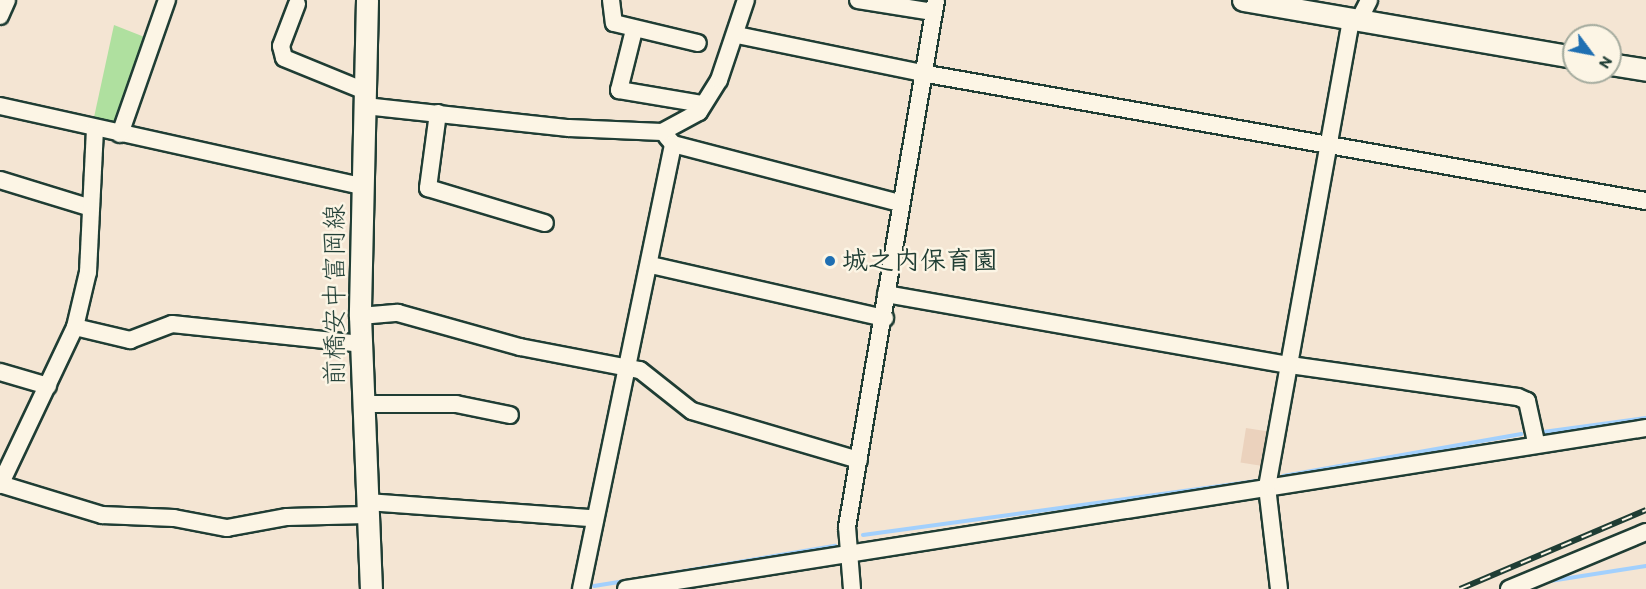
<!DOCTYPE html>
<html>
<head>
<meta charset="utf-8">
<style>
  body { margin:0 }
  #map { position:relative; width:1646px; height:589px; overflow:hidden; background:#f4e5d3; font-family:Itim,"Klee One",sans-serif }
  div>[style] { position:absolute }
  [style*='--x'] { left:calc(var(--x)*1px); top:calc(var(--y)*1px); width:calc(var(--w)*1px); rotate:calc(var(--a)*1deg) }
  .built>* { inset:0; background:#ebd2bd; transform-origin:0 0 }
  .green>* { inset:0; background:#afe09f }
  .stream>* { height:4px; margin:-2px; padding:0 2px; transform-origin:2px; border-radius:2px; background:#a2d0fd }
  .roads { filter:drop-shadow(2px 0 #1f3d34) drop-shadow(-2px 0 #1f3d34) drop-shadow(0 2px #1f3d34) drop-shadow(0 -2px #1f3d34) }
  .minor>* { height:16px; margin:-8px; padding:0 8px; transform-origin:8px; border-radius:8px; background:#fcf5e5 }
  .major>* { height:21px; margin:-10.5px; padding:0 10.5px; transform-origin:10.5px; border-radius:10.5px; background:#fcf5e5 }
  .rail>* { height:6px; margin-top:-3px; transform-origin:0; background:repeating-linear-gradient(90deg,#fcf5e5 0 11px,#1f3d34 0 22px); box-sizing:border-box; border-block:2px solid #1f3d34 }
  .dots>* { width:16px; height:16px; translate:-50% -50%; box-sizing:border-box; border:3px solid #fcf5e5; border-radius:50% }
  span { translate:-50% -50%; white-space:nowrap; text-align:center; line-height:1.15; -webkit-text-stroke:5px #fcf5e5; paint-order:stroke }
  .poi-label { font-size:26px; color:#1f3d34; font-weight:700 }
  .left { translate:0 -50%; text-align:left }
  .street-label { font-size:26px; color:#1f3d34 }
  .north { position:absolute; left:1562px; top:24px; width:60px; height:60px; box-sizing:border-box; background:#fcf5e5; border:2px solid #a4ab9e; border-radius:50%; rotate:122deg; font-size:16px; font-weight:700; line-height:24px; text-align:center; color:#1f3d34 }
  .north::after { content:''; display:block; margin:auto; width:21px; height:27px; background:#1f6fb2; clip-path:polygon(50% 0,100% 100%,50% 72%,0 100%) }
</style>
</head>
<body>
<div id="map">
  <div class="built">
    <div style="left:1246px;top:428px;width:24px;height:35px;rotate:9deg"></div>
  </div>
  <div class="green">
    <div style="clip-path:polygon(114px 25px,147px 38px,117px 127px,93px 122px)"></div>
  </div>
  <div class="stream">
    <div style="--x:1543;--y:432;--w:104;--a:-7.7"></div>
    <div style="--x:1283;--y:476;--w:242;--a:-10"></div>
    <div style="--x:863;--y:535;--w:399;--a:-7.8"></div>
    <div style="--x:649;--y:577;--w:189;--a:-9.5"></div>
    <div style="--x:1550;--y:581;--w:97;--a:-8.9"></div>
    <div style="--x:594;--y:586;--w:33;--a:-9"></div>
  </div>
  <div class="roads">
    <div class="minor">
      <div style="--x:611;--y:0;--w:23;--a:83"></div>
      <div style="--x:614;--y:23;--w:86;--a:13.4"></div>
      <div style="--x:858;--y:0;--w:76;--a:9.1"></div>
      <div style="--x:297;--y:4;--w:45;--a:110.9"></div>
      <div style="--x:281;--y:46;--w:12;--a:76"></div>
      <div style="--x:284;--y:58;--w:87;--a:22.2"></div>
      <div style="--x:0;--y:16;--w:17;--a:-66"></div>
      <div style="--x:1359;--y:20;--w:22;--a:-63"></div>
      <div style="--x:634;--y:30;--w:62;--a:104"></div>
      <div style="--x:619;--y:90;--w:85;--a:9.5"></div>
      <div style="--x:737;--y:35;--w:194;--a:11.6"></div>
      <div style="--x:927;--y:74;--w:730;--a:10.02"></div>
      <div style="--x:0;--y:106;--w:371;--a:12.5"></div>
      <div style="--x:365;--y:106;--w:205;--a:6.2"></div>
      <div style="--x:569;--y:128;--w:93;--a:2.5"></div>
      <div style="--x:662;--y:132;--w:42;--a:-28.4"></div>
      <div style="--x:699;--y:112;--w:38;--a:-58"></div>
      <div style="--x:719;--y:80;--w:84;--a:-71.4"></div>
      <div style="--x:438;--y:113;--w:76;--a:97.6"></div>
      <div style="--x:428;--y:188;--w:122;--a:16.7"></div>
      <div style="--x:120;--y:134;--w:142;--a:-70.7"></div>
      <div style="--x:667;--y:137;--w:9;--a:49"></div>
      <div style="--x:673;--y:144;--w:234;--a:14.6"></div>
      <div style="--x:0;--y:180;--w:95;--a:17.1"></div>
      <div style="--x:651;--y:265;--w:240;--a:12.8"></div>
      <div style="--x:886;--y:294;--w:410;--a:10"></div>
      <div style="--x:1290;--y:365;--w:230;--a:8"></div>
      <div style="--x:1518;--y:397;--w:10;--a:24"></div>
      <div style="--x:1527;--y:401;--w:42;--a:77.6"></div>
      <div style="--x:360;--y:316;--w:38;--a:-5"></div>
      <div style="--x:398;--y:313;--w:127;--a:15.6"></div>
      <div style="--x:520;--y:347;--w:122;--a:10.9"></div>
      <div style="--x:640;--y:370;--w:66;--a:38.3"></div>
      <div style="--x:692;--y:411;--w:174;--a:16.4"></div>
      <div style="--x:75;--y:327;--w:57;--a:13.3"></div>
      <div style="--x:130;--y:340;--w:45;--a:-20.9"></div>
      <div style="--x:172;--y:324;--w:190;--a:6"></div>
      <div style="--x:0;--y:372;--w:50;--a:16.3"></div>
      <div style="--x:363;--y:404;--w:93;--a:0"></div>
      <div style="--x:456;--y:404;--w:55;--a:11.5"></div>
      <div style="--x:0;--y:484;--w:107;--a:16.9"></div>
      <div style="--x:102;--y:515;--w:72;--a:2.4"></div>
      <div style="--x:174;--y:518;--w:54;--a:10.7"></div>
      <div style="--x:227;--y:528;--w:61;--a:-10.4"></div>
      <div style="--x:287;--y:517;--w:80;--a:-1.4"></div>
      <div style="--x:0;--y:485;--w:175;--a:-64.6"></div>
      <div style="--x:75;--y:327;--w:57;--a:-76.7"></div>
      <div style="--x:88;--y:272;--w:143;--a:-87.2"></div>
      <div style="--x:367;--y:502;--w:226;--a:4.1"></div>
      <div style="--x:581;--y:589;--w:454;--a:-78.3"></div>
      <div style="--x:626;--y:589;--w:1033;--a:-8.97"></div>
      <div style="--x:852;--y:589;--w:62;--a:-94.6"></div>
      <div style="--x:847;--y:527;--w:534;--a:-80.41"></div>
      <div style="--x:1279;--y:589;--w:103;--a:-96.7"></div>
      <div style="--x:1267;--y:487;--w:476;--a:-79.8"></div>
      <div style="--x:1509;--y:589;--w:148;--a:-22.6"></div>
    </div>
    <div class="major">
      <div style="--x:367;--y:0;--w:316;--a:91.3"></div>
      <div style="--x:360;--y:316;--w:273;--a:87.7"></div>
      <div style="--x:1243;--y:0;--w:336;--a:9.8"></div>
      <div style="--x:1610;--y:64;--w:36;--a:9"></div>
    </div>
  </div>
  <div class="rail">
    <div style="--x:1460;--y:589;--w:202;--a:-23"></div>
  </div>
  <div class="dots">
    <div style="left:830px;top:261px;background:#1f6fb2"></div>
  </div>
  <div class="poi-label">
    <span class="left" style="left:842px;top:261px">城之内保育園</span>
  </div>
  <div class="street-label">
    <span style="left:335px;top:295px;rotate:-90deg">前橋安中富岡線</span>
  </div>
  <div class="north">N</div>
</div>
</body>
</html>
